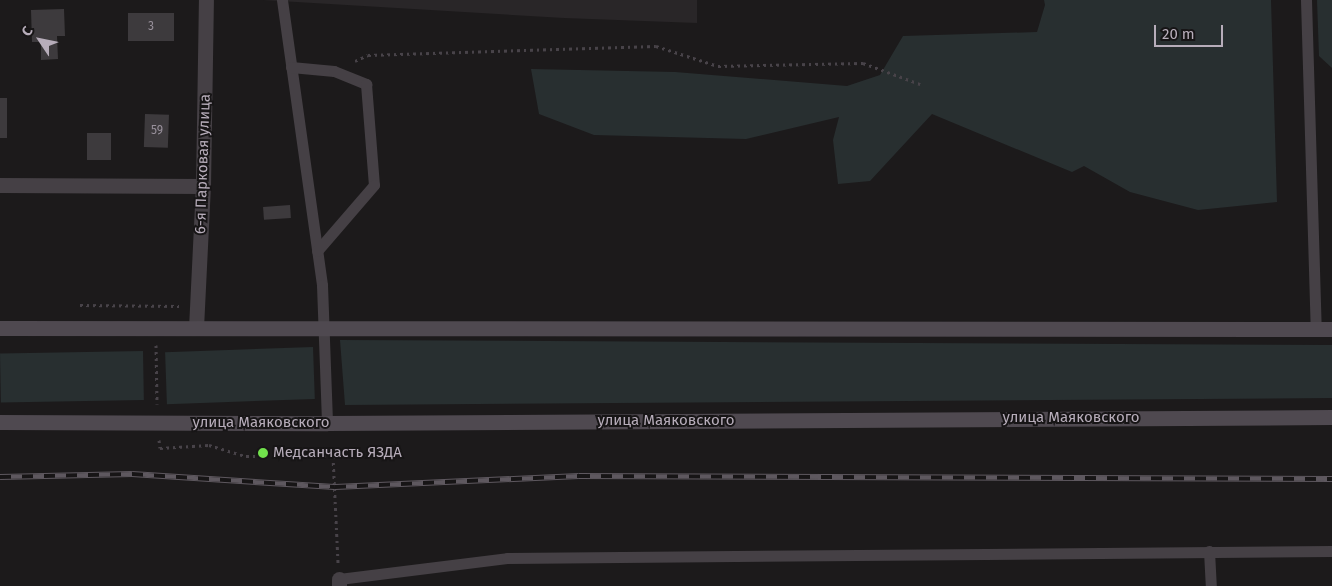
<!DOCTYPE html>
<html>
<head>
<meta charset="utf-8">
<style>
  body { margin:0 }
  #map { position:relative; width:1332px; height:586px; overflow:hidden; background:#1c1a1b; font-family:"Fira Sans",sans-serif }
  div>[style] { position:absolute }
  [style*='--x'] { left:calc(var(--x)*1px); top:calc(var(--y)*1px); width:calc(var(--w)*1px); rotate:calc(var(--a)*1deg) }
  .built>* { inset:0; background:#292628 }
  .green>* { inset:0; background:#282f30; transform-origin:0 0 }
  .building>* { inset:0; background:#3d3a3d; transform-origin:0 0 }
  .path>* { height:3px; margin-top:-1.5px; transform-origin:0; background:repeating-linear-gradient(90deg,#484349 0 2.5px,transparent 0 6.5px) }
  .lane>* { height:11px; margin:-5.5px; padding:0 5.5px; transform-origin:5.5px; border-radius:5.5px; background:#454045 }
  .street>* { height:15px; margin:-7.5px; padding:0 7.5px; transform-origin:7.5px; border-radius:7.5px; background:#454045 }
  .secondary>* { height:15px; margin:-7.5px; padding:0 7.5px; transform-origin:7.5px; border-radius:7.5px; background:#4f4950 }
  .rail>* { height:5.5px; margin-top:-2.75px; transform-origin:0; background:repeating-linear-gradient(90deg,#171516 0 11px,#5e585f 0 22px); box-sizing:border-box; border-block:1px solid #5e585f }
  .dots>* { width:14px; height:14px; translate:-50% -50%; box-sizing:border-box; border:2px solid #171516; border-radius:50% }
  span { translate:-50% -50%; white-space:nowrap; text-align:center; line-height:1.15; -webkit-text-stroke:4px #171516; paint-order:stroke }
  .number-label { font-size:12px; color:#98909b }
  .number-label span { -webkit-text-stroke-width:0 }
  .street-label { font-size:15px; color:#b7adba }
  .poi-label { font-size:15px; color:#b7adba }
  .left { translate:0 -50%; text-align:left }
  .north { position:absolute; left:15px; top:15px; width:50px; height:50px; -webkit-text-stroke:4px #171516; paint-order:stroke; rotate:304deg; font-size:14px; font-weight:700; line-height:20px; text-align:center; color:#b7adba }
  .north::after { content:''; display:block; margin:auto; width:18px; height:22px; background:#b7adba; clip-path:polygon(50% 0,100% 100%,50% 72%,0 100%) }
  .scale { position:absolute; left:1154px; top:25px; width:69px; height:22px; box-sizing:border-box; border:2px solid #b7adba; border-top:0; padding-left:6px; font-size:15px; line-height:18px; white-space:nowrap; color:#b7adba; -webkit-text-stroke:4px #171516; paint-order:stroke }
</style>
</head>
<body>
<div id="map">
  <div class="built">
    <div style="clip-path:polygon(263px 0,697px 0,697px 23px,564px 18px)"></div>
  </div>
  <div class="green">
    <div style="clip-path:polygon(1044px 0,1271px 0,1277px 202px,1198px 210px,1130px 192px,1084px 166px,1072px 172px,932px 114px,870px 181px,838px 184px,833px 140px,839px 117px,746px 139px,594px 135px,539px 114px,531px 69px,675px 72px,847px 86px,880px 75px,903px 36px,1037px 32px,1045px 5px)"></div>
    <div style="clip-path:polygon(1317px 0,1332px 0,1332px 68px,1319px 56px)"></div>
    <div style="clip-path:polygon(340px 340px,1332px 345px,1332px 398px,345px 405px)"></div>
    <div style="left:313px;top:347px;width:52px;height:148px;rotate:88deg"></div>
    <div style="left:143px;top:351px;width:49px;height:143px;rotate:89deg"></div>
  </div>
  <div class="building">
    <div style="clip-path:polygon(64px 9px,65px 36px,57px 36px,58px 59px,41px 60px,41px 42px,32px 42px,31px 10px)"></div>
    <div style="left:128px;top:13px;width:46px;height:28px"></div>
    <div style="left:0;top:98px;width:7px;height:40px"></div>
    <div style="left:145px;top:114px;width:24px;height:33px;rotate:2deg"></div>
    <div style="left:87px;top:133px;width:24px;height:27px"></div>
    <div style="left:290px;top:205px;width:13px;height:27px;rotate:86deg"></div>
  </div>
  <div class="path">
    <div style="--x:355;--y:61;--w:14;--a:-25"></div>
    <div style="--x:368;--y:55;--w:288;--a:-1.8"></div>
    <div style="--x:656;--y:46;--w:65;--a:17.9"></div>
    <div style="--x:718;--y:66;--w:145;--a:-1.2"></div>
    <div style="--x:863;--y:63;--w:61;--a:20.2"></div>
    <div style="--x:80;--y:305;--w:99;--a:0.6"></div>
    <div style="--x:156;--y:345;--w:59;--a:89"></div>
    <div style="--x:159;--y:440;--w:8;--a:83"></div>
    <div style="--x:160;--y:448;--w:49;--a:-3.5"></div>
    <div style="--x:209;--y:445;--w:39;--a:17"></div>
    <div style="--x:246;--y:456;--w:87;--a:0"></div>
    <div style="--x:333;--y:456;--w:107;--a:87.3"></div>
  </div>
  <div class="lane">
    <div style="--x:282;--y:0;--w:288;--a:82"></div>
    <div style="--x:322;--y:285;--w:138;--a:87.9"></div>
    <div style="--x:1306;--y:0;--w:329;--a:88.3"></div>
    <div style="--x:291;--y:67;--w:43;--a:5.3"></div>
    <div style="--x:334;--y:71;--w:35;--a:22"></div>
    <div style="--x:366;--y:84;--w:101;--a:85.5"></div>
    <div style="--x:374;--y:185;--w:87;--a:130.8"></div>
    <div style="--x:1209;--y:551;--w:35;--a:87"></div>
    <div style="--x:339;--y:579;--w:169;--a:-7.1"></div>
    <div style="--x:507;--y:558;--w:825;--a:-0.49"></div>
  </div>
  <div class="street">
    <div style="--x:0;--y:185;--w:203;--a:0.3"></div>
    <div style="--x:196;--y:328;--w:142;--a:-87.2"></div>
    <div style="--x:203;--y:186;--w:186;--a:-89.1"></div>
    <div style="--x:339;--y:586;--w:7;--a:-90"></div>
  </div>
  <div class="secondary">
    <div style="--x:0;--y:328;--w:1332;--a:0.04"></div>
    <div style="--x:0;--y:422;--w:327;--a:0.2"></div>
    <div style="--x:327;--y:423;--w:1005;--a:-0.34"></div>
  </div>
  <div class="rail">
    <div style="--x:0;--y:477;--w:132;--a:-1.3"></div>
    <div style="--x:132;--y:474;--w:203;--a:3.7"></div>
    <div style="--x:335;--y:487;--w:244;--a:-2.6"></div>
    <div style="--x:579;--y:476;--w:753;--a:0.23"></div>
  </div>
  <div class="dots">
    <div style="left:263px;top:453px;background:#71e14c"></div>
  </div>
  <div class="number-label">
    <span style="left:151px;top:27px">3</span>
    <span style="left:157px;top:131px">59</span>
  </div>
  <div class="street-label">
    <span style="left:203px;top:164px;rotate:-88deg">6-я Парковая улица</span>
    <span style="left:1071px;top:418px">улица Маяковского</span>
    <span style="left:666px;top:421px">улица Маяковского</span>
    <span style="left:261px;top:423px">улица Маяковского</span>
  </div>
  <div class="poi-label">
    <span class="left" style="left:273px;top:453px">Медсанчасть ЯЗДА</span>
  </div>
  <div class="north">С</div>
  <div class="scale">20 m</div>
</div>
</body>
</html>
